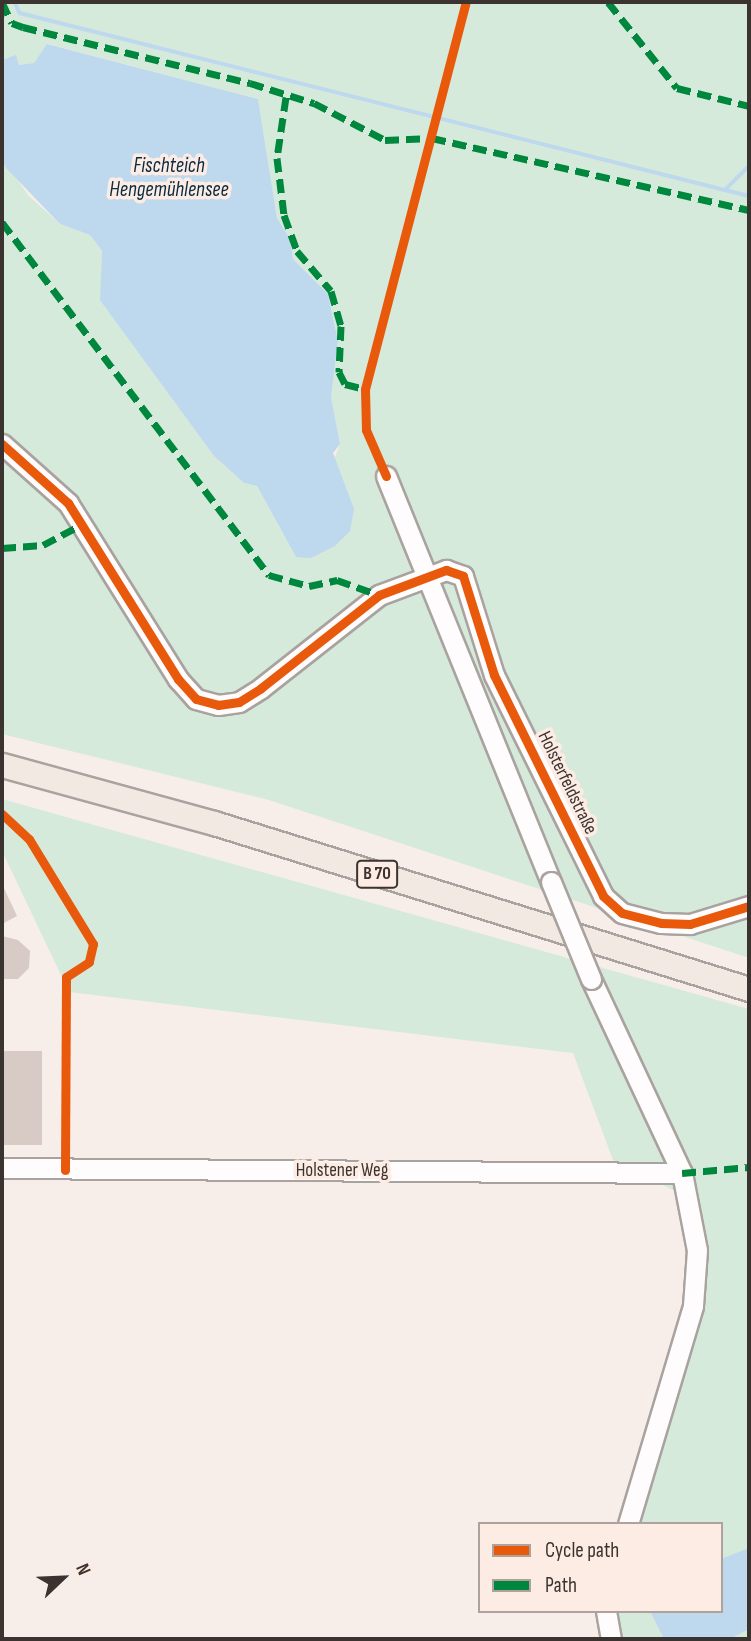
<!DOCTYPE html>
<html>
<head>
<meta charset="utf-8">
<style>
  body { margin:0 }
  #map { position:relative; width:751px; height:1641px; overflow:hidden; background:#f7eeea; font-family:"Sofia Sans Condensed",sans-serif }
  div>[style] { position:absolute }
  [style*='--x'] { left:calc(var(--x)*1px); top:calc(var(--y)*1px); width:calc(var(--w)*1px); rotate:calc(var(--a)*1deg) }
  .green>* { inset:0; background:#d5eadb }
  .water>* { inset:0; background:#bed8ee }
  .stream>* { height:3.5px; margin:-1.75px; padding:0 1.75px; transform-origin:1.75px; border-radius:1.75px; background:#bed8ee }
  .building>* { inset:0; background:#d8cbc5; transform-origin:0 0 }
  .roads { filter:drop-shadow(2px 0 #aaa29f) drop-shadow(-2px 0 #aaa29f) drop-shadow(0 2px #aaa29f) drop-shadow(0 -2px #aaa29f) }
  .minor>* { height:19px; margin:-9.5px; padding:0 9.5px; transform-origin:9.5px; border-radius:9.5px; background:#fefcfc }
  .major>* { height:23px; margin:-11.5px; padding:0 11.5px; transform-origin:11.5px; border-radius:11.5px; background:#f1e9e2 }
  .bridges { filter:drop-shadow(2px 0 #aaa29f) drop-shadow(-2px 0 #aaa29f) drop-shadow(0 2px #aaa29f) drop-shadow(0 -2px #aaa29f) }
  .minor-bridge>* { height:19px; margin:-9.5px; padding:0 9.5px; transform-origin:9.5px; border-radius:9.5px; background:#fefcfc }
  .quiet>* { height:7px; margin-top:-3.5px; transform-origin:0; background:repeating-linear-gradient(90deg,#00873e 0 14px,transparent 0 21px) }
  .cycleway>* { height:9px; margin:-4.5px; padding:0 4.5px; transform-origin:4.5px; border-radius:4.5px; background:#e8590c }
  span { translate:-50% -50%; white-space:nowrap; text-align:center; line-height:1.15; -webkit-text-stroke:7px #fdece4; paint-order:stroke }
  .shield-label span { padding:2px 5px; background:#fdece4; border:2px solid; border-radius:5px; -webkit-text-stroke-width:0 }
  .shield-label { font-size:18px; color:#3b332f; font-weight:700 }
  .street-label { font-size:19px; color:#3b332f }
  .water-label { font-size:21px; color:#0a2c42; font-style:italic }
  .frame { position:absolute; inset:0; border:4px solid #3b332f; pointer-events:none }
  .legend { position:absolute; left:478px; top:1522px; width:245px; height:91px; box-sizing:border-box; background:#fdece4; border:2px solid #afa29c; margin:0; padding:9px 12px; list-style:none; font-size:21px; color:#3b332f }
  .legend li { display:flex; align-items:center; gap:14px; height:35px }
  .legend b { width:35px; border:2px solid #afa29c }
  .north { position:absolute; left:28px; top:1543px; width:70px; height:70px; -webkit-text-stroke:5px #fdece4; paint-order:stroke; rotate:67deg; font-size:19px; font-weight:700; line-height:28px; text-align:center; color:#3b332f }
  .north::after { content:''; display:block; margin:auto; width:24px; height:32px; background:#3b332f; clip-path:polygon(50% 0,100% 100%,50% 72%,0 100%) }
</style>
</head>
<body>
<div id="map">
  <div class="green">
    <div style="clip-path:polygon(2px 2px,749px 2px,749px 958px,269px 800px,2px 734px,2px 159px,29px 196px,60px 224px,90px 235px,102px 251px,101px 300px,214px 456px,244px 483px,257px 486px,296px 557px,340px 444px,331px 397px,338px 341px,333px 316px,328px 294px,293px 259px,290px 239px,277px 218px,258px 99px,48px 44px,34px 63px,19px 65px,16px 56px,2px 60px)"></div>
    <div style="clip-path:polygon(2px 799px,749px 1009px,749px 1639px,612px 1639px,607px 1611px,721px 1611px,721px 1524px,630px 1524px,698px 1278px,677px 1192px,613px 1160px,573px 1053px,69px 992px,2px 851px)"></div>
  </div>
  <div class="water">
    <div style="clip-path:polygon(47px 44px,258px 99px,277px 218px,290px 239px,293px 259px,328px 294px,338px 341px,331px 397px,340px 444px,333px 453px,354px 509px,350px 531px,335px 546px,311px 558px,296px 557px,257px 486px,244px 483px,214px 456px,100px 300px,102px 251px,90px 235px,60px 224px,6px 168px,2px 159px,2px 60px,16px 55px,19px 65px,34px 63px)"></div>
    <div style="clip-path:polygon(749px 1548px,749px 1629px,730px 1639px,664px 1639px,650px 1611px,721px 1611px,721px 1559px)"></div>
  </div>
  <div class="stream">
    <div style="--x:15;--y:2;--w:12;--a:66"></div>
    <div style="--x:20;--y:13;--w:752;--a:14.09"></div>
    <div style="--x:726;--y:189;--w:33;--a:-45"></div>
  </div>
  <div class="building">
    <div style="clip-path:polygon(2px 884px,17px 916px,2px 924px)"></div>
    <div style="clip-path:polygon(2px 936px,18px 940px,30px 951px,29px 968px,18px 979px,2px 979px)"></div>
    <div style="left:2px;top:1051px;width:40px;height:94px"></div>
  </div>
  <div class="roads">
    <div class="minor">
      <div style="--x:2;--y:444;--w:89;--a:41.8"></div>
      <div style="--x:68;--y:503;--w:208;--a:58"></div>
      <div style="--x:178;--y:679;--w:27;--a:48"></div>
      <div style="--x:196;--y:699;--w:23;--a:15"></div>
      <div style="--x:218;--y:705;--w:21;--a:-8"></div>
      <div style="--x:239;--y:702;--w:26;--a:-32"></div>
      <div style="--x:261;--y:688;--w:150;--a:-38.2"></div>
      <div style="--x:379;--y:595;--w:72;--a:-20.5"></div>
      <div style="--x:446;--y:570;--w:18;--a:19"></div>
      <div style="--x:463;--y:576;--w:104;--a:72.6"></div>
      <div style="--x:494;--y:675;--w:246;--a:63.7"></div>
      <div style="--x:603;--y:896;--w:25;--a:42"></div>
      <div style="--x:622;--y:913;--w:40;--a:14.4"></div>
      <div style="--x:661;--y:923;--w:29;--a:2"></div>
      <div style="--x:690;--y:924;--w:62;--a:-17"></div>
      <div style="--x:386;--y:476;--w:438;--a:67.9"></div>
      <div style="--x:591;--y:979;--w:214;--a:64.9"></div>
      <div style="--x:682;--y:1173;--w:78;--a:79"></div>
      <div style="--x:697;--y:1250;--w:56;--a:94.1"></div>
      <div style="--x:693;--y:1306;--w:227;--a:106.6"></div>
      <div style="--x:2;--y:1168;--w:680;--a:0.42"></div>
      <div style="--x:606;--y:1611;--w:28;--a:80"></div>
    </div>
    <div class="major">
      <div style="--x:2;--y:765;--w:220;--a:15.3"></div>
      <div style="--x:214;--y:823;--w:560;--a:17.24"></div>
    </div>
  </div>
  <div class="bridges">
    <div class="minor-bridge">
      <div style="--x:551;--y:882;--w:105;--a:67.6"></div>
    </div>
  </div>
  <div class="quiet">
    <div style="--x:2;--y:2;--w:23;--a:65"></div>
    <div style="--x:12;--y:23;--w:12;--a:20"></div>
    <div style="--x:23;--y:27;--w:234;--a:13.9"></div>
    <div style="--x:250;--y:83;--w:67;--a:17.4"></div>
    <div style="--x:314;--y:103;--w:80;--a:27.5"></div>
    <div style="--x:385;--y:140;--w:47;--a:-2.4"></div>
    <div style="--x:432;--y:138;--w:325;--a:12.8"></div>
    <div style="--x:608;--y:2;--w:110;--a:51.3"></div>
    <div style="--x:677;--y:88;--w:74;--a:14"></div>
    <div style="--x:286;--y:97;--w:62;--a:98.4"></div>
    <div style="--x:277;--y:158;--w:57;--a:83"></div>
    <div style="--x:284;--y:215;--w:38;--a:70"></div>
    <div style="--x:297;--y:251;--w:52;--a:49.6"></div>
    <div style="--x:331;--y:291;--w:36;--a:74"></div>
    <div style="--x:341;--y:326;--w:46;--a:92.5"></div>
    <div style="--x:339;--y:372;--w:13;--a:63"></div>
    <div style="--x:345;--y:384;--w:21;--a:14"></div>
    <div style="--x:2;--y:222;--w:443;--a:52.9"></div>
    <div style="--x:269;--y:575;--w:41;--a:15.4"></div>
    <div style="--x:309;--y:586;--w:29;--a:-12"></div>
    <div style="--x:337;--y:580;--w:45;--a:19.7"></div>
    <div style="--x:2;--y:548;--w:41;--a:-4.2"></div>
    <div style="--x:43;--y:545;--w:43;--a:-27.8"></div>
    <div style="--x:682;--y:1173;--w:67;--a:-5.1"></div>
  </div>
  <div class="cycleway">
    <div style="--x:2;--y:444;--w:89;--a:41.8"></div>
    <div style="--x:68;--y:503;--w:208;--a:58"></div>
    <div style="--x:178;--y:679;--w:27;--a:48"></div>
    <div style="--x:196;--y:699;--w:23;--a:15"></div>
    <div style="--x:218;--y:705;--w:21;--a:-8"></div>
    <div style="--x:239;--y:702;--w:26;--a:-32"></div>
    <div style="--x:261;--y:688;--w:150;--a:-38.2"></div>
    <div style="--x:379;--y:595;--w:72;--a:-20.5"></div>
    <div style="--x:446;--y:570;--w:18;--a:19"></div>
    <div style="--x:463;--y:576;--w:104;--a:72.6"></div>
    <div style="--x:494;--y:675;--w:246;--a:63.7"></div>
    <div style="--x:603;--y:896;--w:25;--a:42"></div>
    <div style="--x:622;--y:913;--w:40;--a:14.4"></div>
    <div style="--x:661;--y:923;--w:29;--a:2"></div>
    <div style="--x:690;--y:924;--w:62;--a:-17"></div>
    <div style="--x:386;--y:476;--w:50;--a:-113.5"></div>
    <div style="--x:366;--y:430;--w:41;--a:-91.4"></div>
    <div style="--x:365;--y:389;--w:400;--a:-75.4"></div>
    <div style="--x:2;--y:814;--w:37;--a:43"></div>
    <div style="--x:29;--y:839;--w:123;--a:58.6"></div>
    <div style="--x:93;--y:944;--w:18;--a:103"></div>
    <div style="--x:89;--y:962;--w:27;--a:147"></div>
    <div style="--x:66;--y:977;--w:193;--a:90.3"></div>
  </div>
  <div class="shield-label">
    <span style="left:377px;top:874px">B 70</span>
  </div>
  <div class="street-label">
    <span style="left:567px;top:783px;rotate:64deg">Holsterfeldstraße</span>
    <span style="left:342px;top:1171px">Holstener Weg</span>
  </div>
  <div class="water-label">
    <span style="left:169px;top:178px">Fischteich<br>Hengemühlensee</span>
  </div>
  <div class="frame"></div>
  <ul class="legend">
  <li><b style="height:9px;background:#e8590c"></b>Cycle path</li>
  <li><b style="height:9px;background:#00873e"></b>Path</li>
  </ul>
  <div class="north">N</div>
</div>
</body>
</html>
